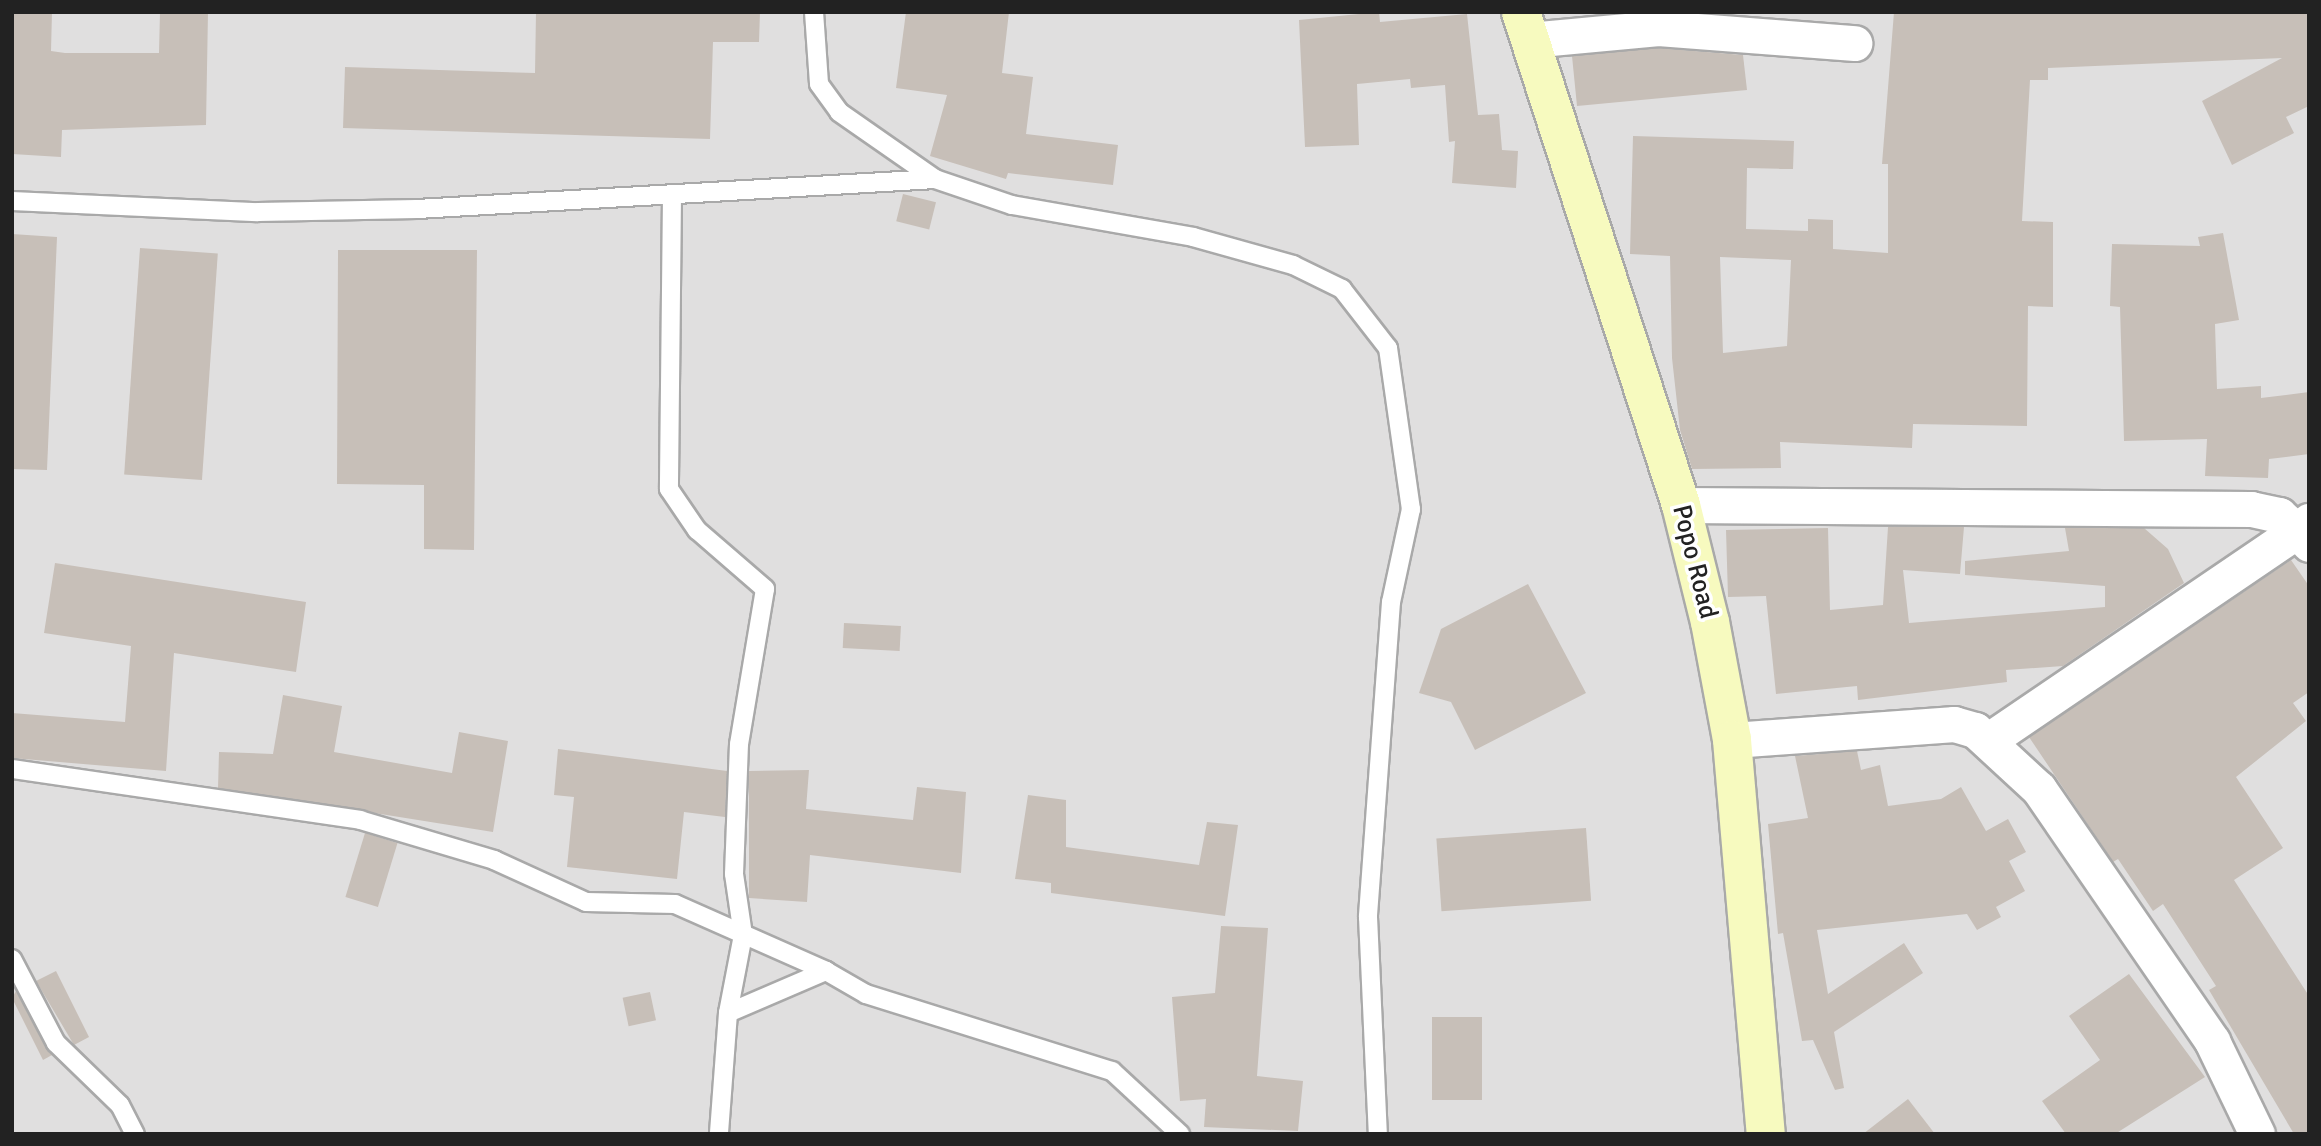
<!DOCTYPE html>
<html>
<head>
<meta charset="utf-8">
<style>
  body { margin:0 }
  #map { position:relative; width:2321px; height:1146px; overflow:hidden; background:#f2efe9; font-family:Signika,sans-serif }
  div>[style] { position:absolute }
  [style*='--x'] { left:calc(var(--x)*1px); top:calc(var(--y)*1px); width:calc(var(--w)*1px); rotate:calc(var(--a)*1deg) }
  .residential>* { inset:0; background:#e0dfdf; transform-origin:0 0 }
  .building>* { inset:0; background:#c7bfb8; transform-origin:0 0 }
  .roads { filter:drop-shadow(2px 0 #a9a9a9) drop-shadow(-2px 0 #a9a9a9) drop-shadow(0 2px #a9a9a9) drop-shadow(0 -2px #a9a9a9) }
  .service>* { height:18px; margin:-9px; padding:0 9px; transform-origin:9px; border-radius:9px; background:#fff }
  .minor>* { height:35px; margin:-17.5px; padding:0 17.5px; transform-origin:17.5px; border-radius:17.5px; background:#fff }
  .secondary>* { height:38px; margin:-19px; padding:0 19px; transform-origin:19px; border-radius:19px; background:#f7fabf }
  span { translate:-50% -50%; white-space:nowrap; text-align:center; line-height:1.15; -webkit-text-stroke:7px #fff; paint-order:stroke }
  .street-label { font-size:26px; color:#222 }
  .frame { position:absolute; inset:0; border:14px solid #222; pointer-events:none }
</style>
</head>
<body>
<div id="map">
  <div class="residential">
    <div style="left:12px;top:12px;width:2297px;height:1122px"></div>
  </div>
  <div class="building">
    <div style="clip-path:polygon(12px 12px,52px 12px,51px 51px,65px 53px,159px 53px,160px 12px,208px 12px,206px 125px,62px 130px,61px 157px,12px 154px)"></div>
    <div style="clip-path:polygon(536px 12px,760px 12px,759px 42px,713px 42px,710px 139px,343px 128px,345px 67px,535px 73px)"></div>
    <div style="clip-path:polygon(906px 12px,1009px 12px,1002px 73px,1033px 77px,1026px 134px,1118px 145px,1113px 185px,1008px 173px,1006px 179px,930px 156px,947px 95px,896px 88px)"></div>
    <div style="clip-path:polygon(1379px 12px,1380px 22px,1467px 14px,1478px 115px,1499px 114px,1502px 150px,1518px 151px,1516px 188px,1452px 183px,1455px 141px,1449px 142px,1445px 85px,1411px 88px,1410px 79px,1357px 84px,1359px 145px,1305px 147px,1299px 20px)"></div>
    <div style="clip-path:polygon(evenodd,1894px 12px,2309px 12px,2309px 106px,2286px 117px,2294px 133px,2232px 165px,2202px 101px,2282px 58px,2048px 68px,2048px 80px,2030px 80px,2022px 221px,2053px 222px,2053px 307px,2028px 306px,2027px 426px,1913px 424px,1912px 448px,1780px 442px,1781px 468px,1692px 469px,1680px 430px,1672px 358px,1670px 256px,1630px 254px,1633px 136px,1794px 141px,1793px 169px,1747px 168px,1746px 229px,1808px 231px,1808px 219px,1833px 220px,1833px 249px,1888px 253px,1888px 164px,1882px 164px,1894px 12px,1720px 257px,1791px 260px,1787px 346px,1723px 353px,1720px 257px)"></div>
    <div style="clip-path:polygon(1658px 48px,1743px 55px,1747px 90px,1577px 106px,1572px 56px)"></div>
    <div style="left:903px;top:194px;width:34px;height:28px;rotate:14deg"></div>
    <div style="clip-path:polygon(2223px 233px,2239px 320px,2215px 324px,2217px 389px,2261px 386px,2261px 398px,2309px 392px,2309px 454px,2269px 459px,2268px 478px,2205px 476px,2207px 439px,2124px 441px,2120px 307px,2110px 306px,2112px 244px,2200px 246px,2198px 237px)"></div>
    <div style="clip-path:polygon(12px 234px,57px 237px,47px 470px,12px 469px)"></div>
    <div style="left:140px;top:248px;width:78px;height:227px;rotate:4deg"></div>
    <div style="clip-path:polygon(338px 250px,477px 250px,474px 550px,424px 549px,424px 485px,337px 484px)"></div>
    <div style="clip-path:polygon(1888px 527px,1964px 527px,1960px 574px,1903px 570px,1909px 623px,2105px 607px,2105px 586px,1965px 575px,1965px 561px,2069px 551px,2065px 528px,2144px 528px,2168px 549px,2184px 583px,2063px 666px,2006px 670px,2007px 682px,1858px 700px,1857px 686px,1776px 694px,1766px 596px,1728px 597px,1726px 530px,1828px 528px,1830px 610px,1883px 605px)"></div>
    <div style="clip-path:polygon(2291px 560px,2309px 586px,2309px 692px,2293px 703px,2306px 721px,2236px 777px,2283px 848px,2234px 880px,2309px 996px,2309px 1134px,2294px 1134px,2209px 990px,2216px 986px,2163px 904px,2153px 911px,2118px 859px,2113px 862px,2029px 737px)"></div>
    <div style="clip-path:polygon(55px 563px,306px 602px,296px 672px,174px 653px,166px 771px,12px 758px,12px 713px,125px 722px,131px 646px,44px 633px)"></div>
    <div style="clip-path:polygon(1528px 584px,1586px 693px,1475px 750px,1451px 702px,1419px 693px,1441px 629px)"></div>
    <div style="left:844px;top:623px;width:57px;height:25px;rotate:3deg"></div>
    <div style="clip-path:polygon(283px 695px,342px 706px,334px 752px,452px 773px,459px 732px,508px 741px,493px 832px,218px 788px,219px 752px,273px 754px)"></div>
    <div style="clip-path:polygon(558px 749px,727px 771px,725px 817px,684px 812px,677px 879px,567px 867px,574px 797px,554px 795px)"></div>
    <div style="clip-path:polygon(1857px 751px,1861px 770px,1880px 765px,1888px 806px,1941px 799px,1961px 787px,1986px 831px,2008px 819px,2026px 852px,2009px 861px,2025px 891px,1996px 907px,2001px 917px,1977px 930px,1967px 914px,1817px 930px,1828px 994px,1904px 943px,1923px 973px,1834px 1032px,1844px 1088px,1835px 1090px,1813px 1040px,1802px 1041px,1783px 933px,1778px 934px,1768px 824px,1808px 818px,1795px 756px)"></div>
    <div style="clip-path:polygon(809px 770px,806px 809px,913px 820px,917px 787px,966px 792px,961px 873px,810px 855px,807px 902px,749px 898px,749px 771px)"></div>
    <div style="clip-path:polygon(1028px 795px,1066px 800px,1066px 847px,1199px 865px,1207px 822px,1238px 825px,1225px 916px,1051px 893px,1051px 883px,1015px 879px)"></div>
    <div style="left:1586px;top:828px;width:73px;height:150px;rotate:86deg"></div>
    <div style="left:365px;top:833px;width:34px;height:67px;rotate:17deg"></div>
    <div style="clip-path:polygon(1221px 926px,1268px 928px,1257px 1076px,1303px 1081px,1298px 1131px,1204px 1127px,1206px 1099px,1180px 1101px,1172px 997px,1215px 993px)"></div>
    <div style="clip-path:polygon(56px 971px,89px 1037px,74px 1045px,36px 981px)"></div>
    <div style="clip-path:polygon(2129px 974px,2205px 1077px,2115px 1134px,2066px 1134px,2042px 1101px,2100px 1060px,2069px 1016px)"></div>
    <div style="clip-path:polygon(16px 991px,52px 1055px,43px 1060px,12px 998px)"></div>
    <div style="left:650px;top:992px;width:29px;height:28px;rotate:78deg"></div>
    <div style="left:1482px;top:1017px;width:83px;height:50px;rotate:90deg"></div>
    <div style="clip-path:polygon(1908px 1099px,1935px 1134px,1863px 1134px)"></div>
  </div>
  <div class="roads">
    <div class="service">
      <div style="--x:814;--y:12;--w:72;--a:86"></div>
      <div style="--x:819;--y:84;--w:34;--a:54"></div>
      <div style="--x:839;--y:112;--w:117;--a:34.9"></div>
      <div style="--x:935;--y:179;--w:81;--a:18.7"></div>
      <div style="--x:1012;--y:205;--w:184;--a:10"></div>
      <div style="--x:1193;--y:237;--w:104;--a:15.6"></div>
      <div style="--x:1293;--y:265;--w:55;--a:26.1"></div>
      <div style="--x:1342;--y:289;--w:75;--a:52.1"></div>
      <div style="--x:1388;--y:348;--w:163;--a:81.9"></div>
      <div style="--x:1411;--y:509;--w:95;--a:102.1"></div>
      <div style="--x:1391;--y:602;--w:316;--a:94.2"></div>
      <div style="--x:1368;--y:917;--w:217;--a:87.4"></div>
      <div style="--x:672;--y:195;--w:294;--a:90.6"></div>
      <div style="--x:669;--y:489;--w:50;--a:55.7"></div>
      <div style="--x:697;--y:530;--w:90;--a:40.9"></div>
      <div style="--x:765;--y:589;--w:157;--a:99.5"></div>
      <div style="--x:739;--y:744;--w:130;--a:92.2"></div>
      <div style="--x:734;--y:874;--w:62;--a:81.6"></div>
      <div style="--x:743;--y:935;--w:79;--a:100.9"></div>
      <div style="--x:728;--y:1013;--w:121;--a:94.3"></div>
      <div style="--x:12;--y:201;--w:246;--a:2.6"></div>
      <div style="--x:258;--y:212;--w:159;--a:-1.1"></div>
      <div style="--x:417;--y:209;--w:519;--a:-3.31"></div>
      <div style="--x:12;--y:769;--w:352;--a:8.3"></div>
      <div style="--x:360;--y:820;--w:140;--a:16.6"></div>
      <div style="--x:494;--y:860;--w:101;--a:24.5"></div>
      <div style="--x:586;--y:902;--w:89;--a:1.3"></div>
      <div style="--x:675;--y:904;--w:165;--a:23.9"></div>
      <div style="--x:12;--y:959;--w:95;--a:62.4"></div>
      <div style="--x:56;--y:1043;--w:89;--a:44.1"></div>
      <div style="--x:120;--y:1105;--w:33;--a:63"></div>
      <div style="--x:728;--y:1013;--w:107;--a:-23.2"></div>
      <div style="--x:826;--y:971;--w:46;--a:29.9"></div>
      <div style="--x:866;--y:994;--w:258;--a:17.4"></div>
      <div style="--x:1112;--y:1071;--w:93;--a:42.8"></div>
    </div>
    <div class="minor">
      <div style="--x:1529;--y:40;--w:130;--a:-5.3"></div>
      <div style="--x:1658;--y:28;--w:197;--a:4.4"></div>
      <div style="--x:1681;--y:505;--w:570;--a:0.4"></div>
      <div style="--x:2251;--y:509;--w:29;--a:12"></div>
      <div style="--x:2279;--y:515;--w:24;--a:42"></div>
      <div style="--x:2297;--y:531;--w:16;--a:-40"></div>
      <div style="--x:1732;--y:740;--w:223;--a:-4.1"></div>
      <div style="--x:1954;--y:724;--w:22;--a:16"></div>
      <div style="--x:1975;--y:730;--w:87;--a:42.7"></div>
      <div style="--x:2039;--y:789;--w:306;--a:55.5"></div>
      <div style="--x:2212;--y:1041;--w:103;--a:64.2"></div>
      <div style="--x:1989;--y:740;--w:372;--a:-34.2"></div>
      <div style="--x:2297;--y:531;--w:18;--a:47"></div>
    </div>
    <div class="secondary">
      <div style="--x:1521;--y:12;--w:518;--a:72.02"></div>
      <div style="--x:1681;--y:505;--w:121;--a:76.1"></div>
      <div style="--x:1710;--y:622;--w:120;--a:79.4"></div>
      <div style="--x:1732;--y:740;--w:395;--a:85.1"></div>
    </div>
  </div>
  <div class="street-label">
    <span style="left:1694px;top:562px;rotate:76deg">Popo Road</span>
  </div>
  <div class="frame"></div>
</div>
</body>
</html>
